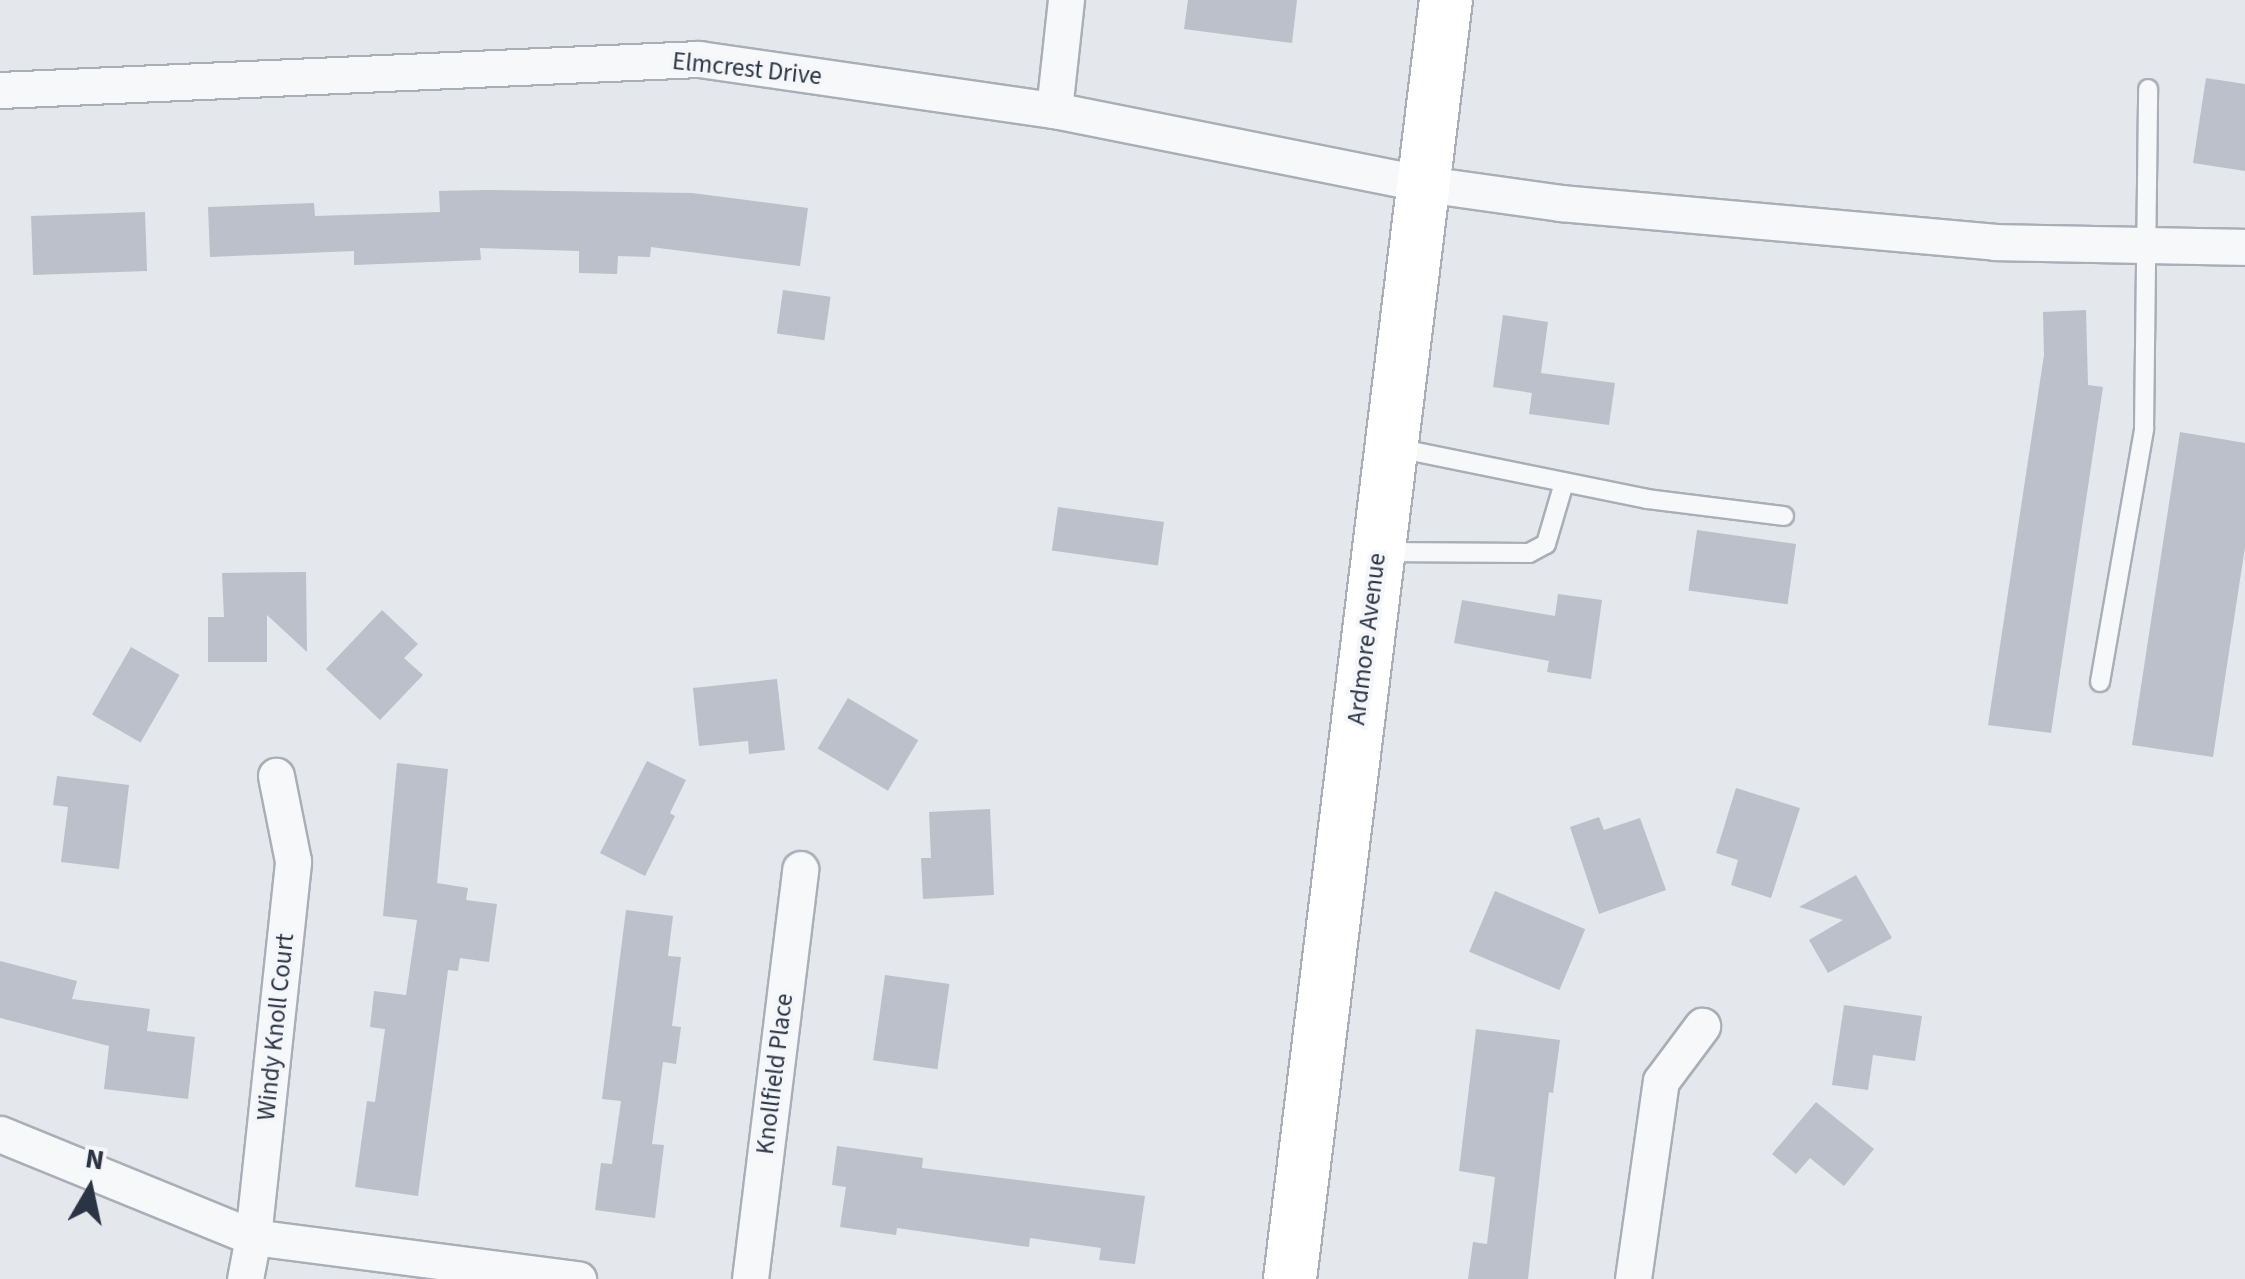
<!DOCTYPE html>
<html>
<head>
<meta charset="utf-8">
<style>
  body { margin:0 }
  #map { position:relative; width:2245px; height:1279px; overflow:hidden; background:#e4e7ec; font-family:"Source Sans 3",sans-serif }
  div>[style] { position:absolute }
  [style*='--x'] { left:calc(var(--x)*1px); top:calc(var(--y)*1px); width:calc(var(--w)*1px); rotate:calc(var(--a)*1deg) }
  .building>* { inset:0; background:#bbc0ca; transform-origin:0 0 }
  .roads { filter:drop-shadow(2px 0 #a9aeb7) drop-shadow(-2px 0 #a9aeb7) drop-shadow(0 2px #a9aeb7) drop-shadow(0 -2px #a9aeb7) }
  .lane>* { height:18px; margin:-9px; padding:0 9px; transform-origin:9px; border-radius:9px; background:#f7f8fa }
  .street>* { height:35px; margin:-17.5px; padding:0 17.5px; transform-origin:17.5px; border-radius:17.5px; background:#f7f8fa }
  .primary>* { height:52px; margin:-26px; padding:0 26px; transform-origin:26px; border-radius:26px; background:#fff }
  span { translate:-50% -50%; white-space:nowrap; text-align:center; line-height:1.15; -webkit-text-stroke:8px #f4f6f9; paint-order:stroke }
  .street-label { font-size:25px; color:#2b3445 }
  .north { position:absolute; left:40px; top:1139px; width:100px; height:100px; -webkit-text-stroke:8px #f4f6f9; paint-order:stroke; rotate:9deg; font-size:28px; font-weight:700; line-height:40px; text-align:center; color:#2b3445 }
  .north::after { content:''; display:block; margin:auto; width:35px; height:45px; background:#2b3445; clip-path:polygon(50% 0,100% 100%,50% 72%,0 100%) }
</style>
</head>
<body>
<div id="map">
  <div class="building">
    <div style="clip-path:polygon(1188px 0,1297px 0,1292px 43px,1184px 29px)"></div>
    <div style="clip-path:polygon(2206px 78px,2245px 84px,2245px 171px,2193px 163px)"></div>
    <div style="clip-path:polygon(485px 190px,692px 193px,808px 208px,800px 266px,651px 247px,650px 257px,618px 256px,617px 274px,579px 273px,579px 251px,480px 248px,481px 260px,354px 265px,354px 251px,210px 257px,208px 207px,314px 203px,315px 216px,440px 212px,439px 191px)"></div>
    <div style="left:145px;top:212px;width:59px;height:114px;rotate:88deg"></div>
    <div style="left:783px;top:290px;width:48px;height:44px;rotate:8deg"></div>
    <div style="clip-path:polygon(2086px 310px,2088px 385px,2103px 387px,2051px 733px,1988px 725px,2044px 355px,2043px 312px)"></div>
    <div style="clip-path:polygon(1503px 315px,1548px 322px,1541px 373px,1615px 383px,1609px 425px,1529px 414px,1532px 393px,1493px 387px)"></div>
    <div style="clip-path:polygon(2180px 432px,2245px 443px,2245px 547px,2213px 757px,2132px 745px)"></div>
    <div style="left:1058px;top:507px;width:107px;height:44px;rotate:8deg"></div>
    <div style="left:1697px;top:530px;width:100px;height:61px;rotate:8deg"></div>
    <div style="clip-path:polygon(306px 572px,307px 652px,267px 615px,267px 662px,208px 662px,208px 617px,224px 617px,222px 573px)"></div>
    <div style="clip-path:polygon(1558px 594px,1602px 600px,1591px 679px,1547px 672px,1549px 661px,1454px 643px,1462px 600px,1555px 616px)"></div>
    <div style="clip-path:polygon(382px 610px,418px 644px,404px 658px,423px 675px,380px 720px,326px 669px)"></div>
    <div style="left:131px;top:647px;width:56px;height:78px;rotate:30deg"></div>
    <div style="clip-path:polygon(777px 679px,785px 750px,749px 754px,748px 741px,699px 746px,693px 688px)"></div>
    <div style="left:848px;top:698px;width:82px;height:59px;rotate:31deg"></div>
    <div style="clip-path:polygon(647px 761px,686px 780px,670px 813px,675px 816px,645px 876px,600px 853px)"></div>
    <div style="clip-path:polygon(397px 763px,448px 769px,437px 883px,468px 888px,466px 900px,497px 904px,489px 962px,460px 958px,458px 971px,448px 970px,418px 1196px,355px 1187px,367px 1101px,375px 1102px,385px 1029px,370px 1027px,374px 991px,406px 995px,417px 920px,383px 916px)"></div>
    <div style="clip-path:polygon(57px 776px,129px 785px,119px 869px,61px 862px,68px 807px,53px 805px)"></div>
    <div style="clip-path:polygon(1736px 788px,1800px 808px,1771px 898px,1731px 885px,1738px 860px,1716px 853px)"></div>
    <div style="clip-path:polygon(990px 809px,994px 895px,923px 899px,921px 858px,931px 858px,929px 812px)"></div>
    <div style="clip-path:polygon(1599px 817px,1604px 830px,1640px 818px,1666px 890px,1599px 914px,1570px 827px)"></div>
    <div style="clip-path:polygon(1856px 875px,1892px 938px,1828px 973px,1809px 940px,1843px 920px,1799px 907px)"></div>
    <div style="left:1495px;top:891px;width:98px;height:66px;rotate:23deg"></div>
    <div style="clip-path:polygon(626px 910px,673px 916px,668px 956px,681px 957px,672px 1026px,681px 1027px,676px 1064px,663px 1062px,652px 1144px,664px 1145px,655px 1218px,595px 1210px,601px 1163px,612px 1164px,621px 1101px,602px 1099px)"></div>
    <div style="clip-path:polygon(0 961px,77px 981px,72px 999px,150px 1009px,147px 1031px,195px 1037px,188px 1099px,104px 1089px,109px 1046px,0 1018px)"></div>
    <div style="left:885px;top:975px;width:65px;height:86px;rotate:8deg"></div>
    <div style="clip-path:polygon(1844px 1005px,1922px 1016px,1915px 1061px,1873px 1055px,1868px 1090px,1832px 1085px)"></div>
    <div style="clip-path:polygon(1476px 1029px,1560px 1040px,1553px 1093px,1549px 1092px,1528px 1279px,1468px 1279px,1473px 1242px,1487px 1244px,1495px 1177px,1459px 1171px)"></div>
    <div style="clip-path:polygon(1816px 1102px,1874px 1149px,1844px 1186px,1810px 1158px,1796px 1174px,1772px 1154px)"></div>
    <div style="clip-path:polygon(837px 1146px,923px 1158px,922px 1168px,1145px 1196px,1135px 1264px,1099px 1260px,1101px 1248px,1030px 1238px,1029px 1247px,897px 1228px,896px 1235px,840px 1227px,846px 1187px,832px 1185px)"></div>
  </div>
  <div class="roads">
    <div class="lane">
      <div style="--x:1397;--y:448;--w:255;--a:11.5"></div>
      <div style="--x:1647;--y:499;--w:138;--a:7.1"></div>
      <div style="--x:1383;--y:552;--w:146;--a:0.4"></div>
      <div style="--x:1529;--y:553;--w:19;--a:-28"></div>
      <div style="--x:1546;--y:544;--w:64;--a:-73.6"></div>
      <div style="--x:2100;--y:682;--w:257;--a:-80.1"></div>
      <div style="--x:2144;--y:429;--w:340;--a:-89.3"></div>
    </div>
    <div class="street">
      <div style="--x:0;--y:90;--w:700;--a:-2.54"></div>
      <div style="--x:699;--y:59;--w:359;--a:8.2"></div>
      <div style="--x:1054;--y:110;--w:379;--a:11.3"></div>
      <div style="--x:1426;--y:184;--w:136;--a:8"></div>
      <div style="--x:1561;--y:203;--w:436;--a:5.1"></div>
      <div style="--x:1995;--y:242;--w:250;--a:1.1"></div>
      <div style="--x:1054;--y:110;--w:111;--a:-83.8"></div>
      <div style="--x:0;--y:1134;--w:273;--a:22.2"></div>
      <div style="--x:253;--y:1237;--w:328;--a:7.4"></div>
      <div style="--x:245;--y:1279;--w:43;--a:-79.2"></div>
      <div style="--x:253;--y:1237;--w:378;--a:-83.9"></div>
      <div style="--x:293;--y:861;--w:87;--a:-101.3"></div>
      <div style="--x:750;--y:1279;--w:413;--a:-83"></div>
      <div style="--x:1633;--y:1279;--w:200;--a:-82"></div>
      <div style="--x:1661;--y:1081;--w:69;--a:-53.3"></div>
    </div>
    <div class="primary">
      <div style="--x:1290;--y:1279;--w:1288;--a:-83.05"></div>
    </div>
  </div>
  <div class="street-label">
    <span style="left:747px;top:69px;rotate:6deg">Elmcrest Drive</span>
    <span style="left:1367px;top:639px;rotate:-83deg">Ardmore Avenue</span>
    <span style="left:276px;top:1027px;rotate:-84deg">Windy Knoll Court</span>
    <span style="left:775px;top:1074px;rotate:-83deg">Knollfield Place</span>
  </div>
  <div class="north">N</div>
</div>
</body>
</html>
